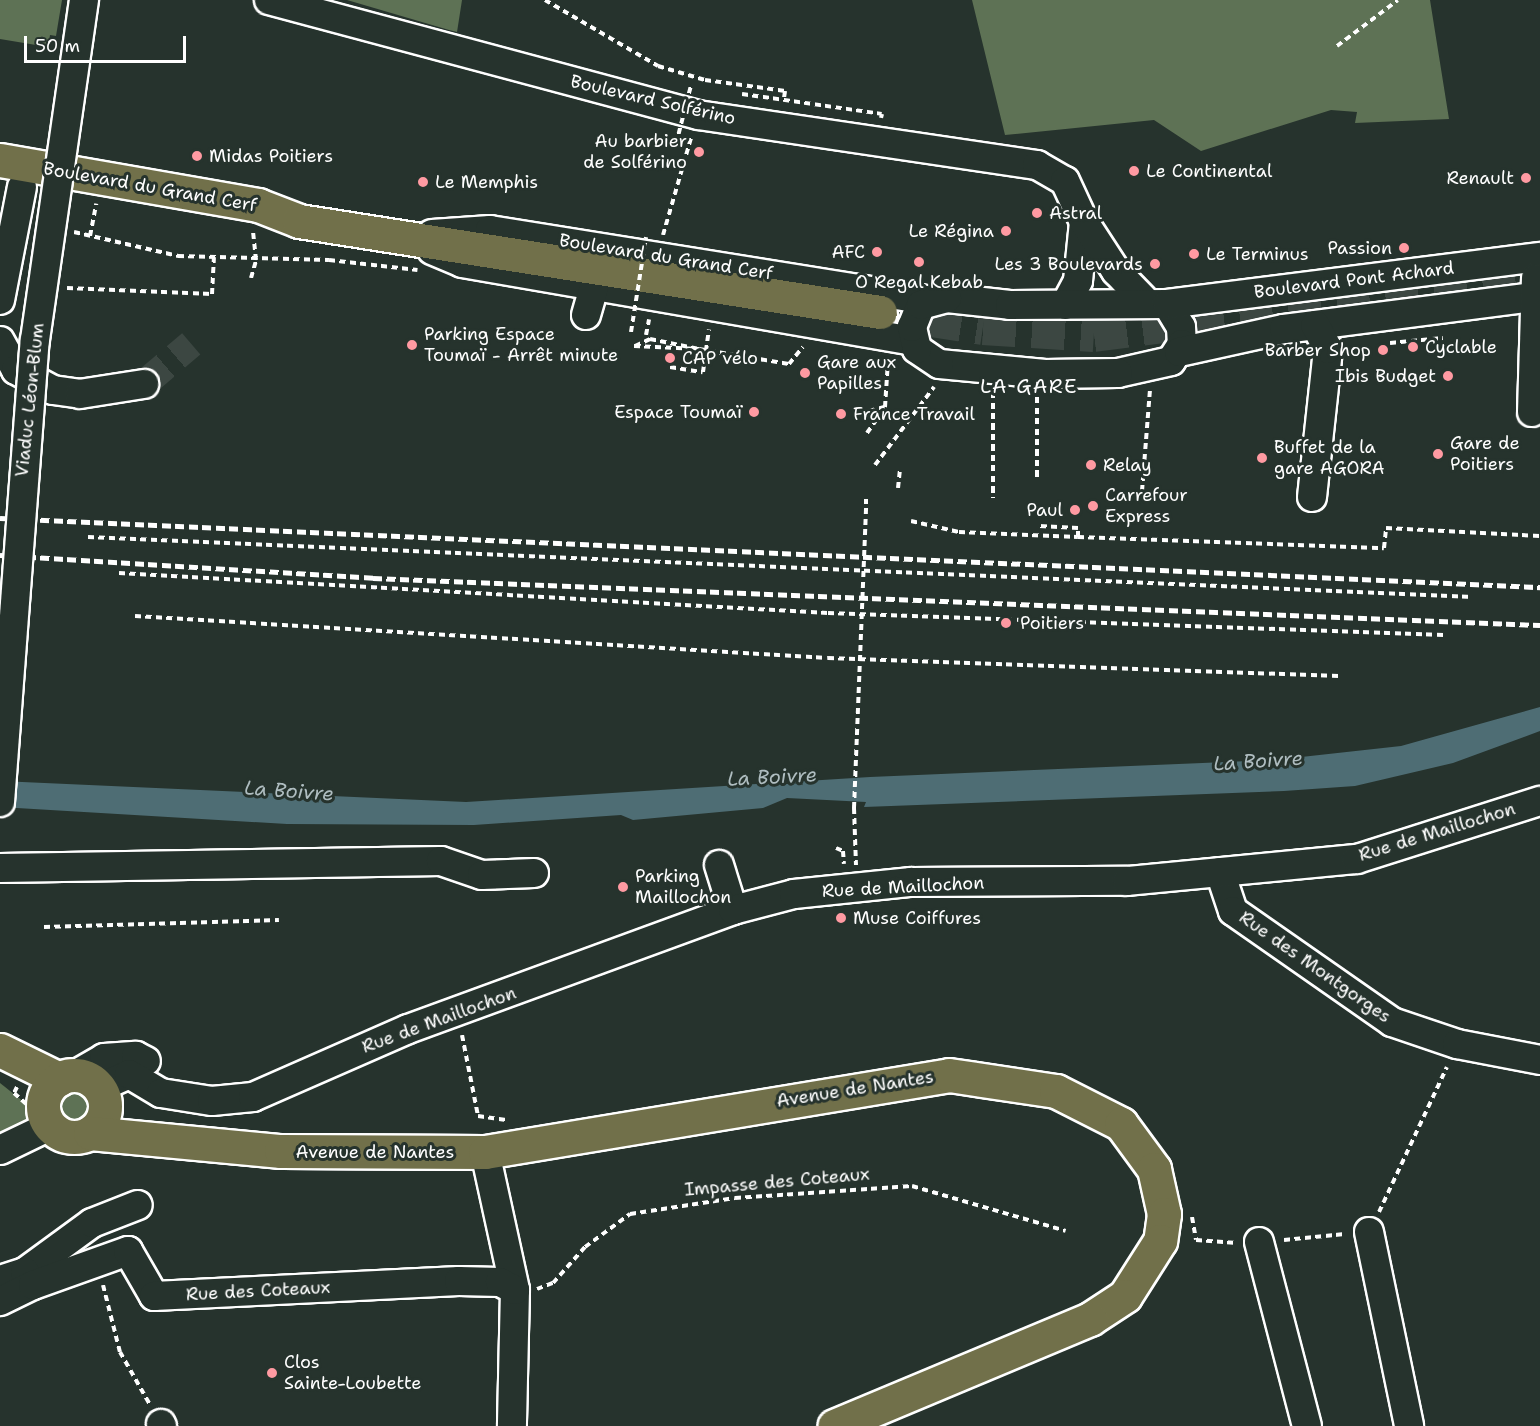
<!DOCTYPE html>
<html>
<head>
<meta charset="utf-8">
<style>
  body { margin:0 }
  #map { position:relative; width:1540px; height:1426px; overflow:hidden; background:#26332d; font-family:"Shantell Sans",sans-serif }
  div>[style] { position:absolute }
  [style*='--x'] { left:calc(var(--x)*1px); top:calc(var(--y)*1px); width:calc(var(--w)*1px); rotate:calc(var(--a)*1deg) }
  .green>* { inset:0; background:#5e7255 }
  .round { border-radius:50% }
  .water>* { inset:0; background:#4e6d74 }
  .minor-tunnel>* { height:28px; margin-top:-14px; transform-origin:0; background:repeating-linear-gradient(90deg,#3c4742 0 28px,transparent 0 42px) }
  .major-tunnel>* { height:33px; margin-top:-16.5px; transform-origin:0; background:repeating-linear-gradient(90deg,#3c4742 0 33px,transparent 0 49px) }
  .path>* { height:4px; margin-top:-2px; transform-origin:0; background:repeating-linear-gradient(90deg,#fff 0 6px,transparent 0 10.5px) }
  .roads { filter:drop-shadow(2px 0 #fff) drop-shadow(-2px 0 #fff) drop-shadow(0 2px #fff) drop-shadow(0 -2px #fff) }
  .minor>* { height:28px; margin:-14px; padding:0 14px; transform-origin:14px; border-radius:14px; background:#26332d }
  .major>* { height:33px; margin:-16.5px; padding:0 16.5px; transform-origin:16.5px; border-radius:16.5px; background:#71704a }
  .major>.ring { margin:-16.5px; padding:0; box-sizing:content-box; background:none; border:33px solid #71704a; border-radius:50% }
  .rail>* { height:4.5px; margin-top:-2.25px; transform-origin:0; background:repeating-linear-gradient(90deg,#fff 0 9px,transparent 0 13.5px) }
  .path-bridge>* { height:4px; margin-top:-2px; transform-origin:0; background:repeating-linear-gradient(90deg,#fff 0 6px,transparent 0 10.5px) }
  .bridges { filter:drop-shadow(2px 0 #fff) drop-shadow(-2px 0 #fff) drop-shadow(0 2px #fff) drop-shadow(0 -2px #fff) }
  .minor-bridge>* { height:28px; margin:-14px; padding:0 14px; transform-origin:14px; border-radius:14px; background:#26332d }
  .dots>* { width:16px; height:16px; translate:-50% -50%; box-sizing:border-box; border:3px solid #26332d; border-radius:50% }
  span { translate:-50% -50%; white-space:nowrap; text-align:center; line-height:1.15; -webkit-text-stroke:6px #26332d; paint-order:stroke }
  .street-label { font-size:18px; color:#fff }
  .poi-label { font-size:18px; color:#fff }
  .right { translate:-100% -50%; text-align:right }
  .left { translate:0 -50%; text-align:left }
  .neighbourhood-label { font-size:20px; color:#fff; letter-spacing:1.5px }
  .water-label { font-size:20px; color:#afbdc0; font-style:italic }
  .scale { position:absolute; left:24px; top:36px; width:162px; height:27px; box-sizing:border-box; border:3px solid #fff; border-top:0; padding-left:8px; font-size:18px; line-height:21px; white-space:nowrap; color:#fff; -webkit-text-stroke:4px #26332d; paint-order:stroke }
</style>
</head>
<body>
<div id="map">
  <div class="green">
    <div style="clip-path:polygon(0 0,62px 0,56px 36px,50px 35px,48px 47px,0 39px)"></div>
    <div style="clip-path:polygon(347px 0,462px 0,457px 32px,449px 30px)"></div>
    <div style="clip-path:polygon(972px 0,1430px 0,1449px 119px,1355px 123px,1357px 112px,1331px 110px,1201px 151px,1154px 120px,1005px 135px)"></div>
    <div style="clip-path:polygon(0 1083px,24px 1102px,30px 1124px,0 1143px)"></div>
    <div class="round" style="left:57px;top:1092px;width:32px;height:32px"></div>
  </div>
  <div class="water">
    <div style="clip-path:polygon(1540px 707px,1540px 731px,1453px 763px,1355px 786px,1284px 791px,864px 807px,866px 802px,787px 798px,763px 808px,633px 820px,621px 815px,474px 825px,287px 824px,0 807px,0 781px,466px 802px,870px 777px,1274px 760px,1401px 746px)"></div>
  </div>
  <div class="minor-tunnel">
    <div style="--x:144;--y:384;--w:62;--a:-40.4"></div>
  </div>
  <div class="major-tunnel">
    <div style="--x:880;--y:312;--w:104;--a:8.8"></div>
    <div style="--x:983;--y:328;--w:111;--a:3.6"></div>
    <div style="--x:1094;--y:335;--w:450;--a:-7.3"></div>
  </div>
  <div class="path">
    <div style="--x:545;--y:0;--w:131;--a:30.3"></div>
    <div style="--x:658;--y:66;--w:49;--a:16.6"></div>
    <div style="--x:705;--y:80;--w:81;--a:7.8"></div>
    <div style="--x:785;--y:91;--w:7;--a:98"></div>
    <div style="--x:1337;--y:46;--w:76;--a:-37"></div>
    <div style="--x:742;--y:94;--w:141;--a:8.1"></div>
    <div style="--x:882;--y:114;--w:4;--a:104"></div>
    <div style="--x:74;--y:232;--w:107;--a:13"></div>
    <div style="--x:178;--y:256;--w:151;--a:1.5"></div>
    <div style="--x:329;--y:260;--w:89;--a:6.5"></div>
    <div style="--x:663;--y:235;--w:101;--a:-73.9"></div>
    <div style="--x:90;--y:236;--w:33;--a:-79"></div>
    <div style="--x:251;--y:278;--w:19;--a:-74"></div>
    <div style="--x:256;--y:260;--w:28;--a:-96"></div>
    <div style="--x:67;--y:288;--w:145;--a:2.4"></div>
    <div style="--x:212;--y:294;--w:37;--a:-87"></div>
    <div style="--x:646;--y:335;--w:16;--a:-79"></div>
    <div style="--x:1390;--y:343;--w:53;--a:-5.4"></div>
    <div style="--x:634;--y:346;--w:65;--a:2.6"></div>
    <div style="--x:699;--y:349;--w:91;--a:9.5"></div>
    <div style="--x:789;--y:364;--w:22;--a:-51"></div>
    <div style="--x:635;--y:346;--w:17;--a:-25"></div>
    <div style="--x:650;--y:339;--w:50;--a:11.5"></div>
    <div style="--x:670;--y:367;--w:33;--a:9"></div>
    <div style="--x:703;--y:372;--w:43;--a:-82.1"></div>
    <div style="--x:993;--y:392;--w:106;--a:90"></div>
    <div style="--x:1037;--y:397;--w:80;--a:90"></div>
    <div style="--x:869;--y:411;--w:16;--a:-15"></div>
    <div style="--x:867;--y:433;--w:32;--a:-55"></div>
    <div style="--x:885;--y:407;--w:46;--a:-86.3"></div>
    <div style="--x:875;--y:465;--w:98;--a:-52.9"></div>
    <div style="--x:898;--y:488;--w:20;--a:-84"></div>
    <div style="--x:1142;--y:491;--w:101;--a:-85.5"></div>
    <div style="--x:866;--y:499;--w:5;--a:90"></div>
    <div style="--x:911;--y:521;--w:49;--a:12.9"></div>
    <div style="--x:959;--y:532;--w:119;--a:2.4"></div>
    <div style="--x:1078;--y:537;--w:9;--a:-90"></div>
    <div style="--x:1078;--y:528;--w:39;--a:-177"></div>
    <div style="--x:88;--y:537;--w:1386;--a:2.48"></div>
    <div style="--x:1078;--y:537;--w:306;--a:2.1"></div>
    <div style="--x:1384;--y:548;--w:20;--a:-84"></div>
    <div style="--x:1386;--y:528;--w:154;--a:3"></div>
    <div style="--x:119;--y:573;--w:710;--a:3.23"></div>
    <div style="--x:828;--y:613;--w:616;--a:2.05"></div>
    <div style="--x:135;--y:616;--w:694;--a:3.47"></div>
    <div style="--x:828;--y:658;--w:511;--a:2.02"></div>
    <div style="--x:854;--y:808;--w:57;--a:88"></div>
    <div style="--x:836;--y:848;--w:8;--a:23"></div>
    <div style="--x:843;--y:851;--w:13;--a:86"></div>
    <div style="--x:44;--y:927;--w:235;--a:-1.7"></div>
    <div style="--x:462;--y:1035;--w:83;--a:78.8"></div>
    <div style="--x:478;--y:1116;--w:30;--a:8"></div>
    <div style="--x:17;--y:1087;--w:7;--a:117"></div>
    <div style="--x:14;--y:1093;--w:24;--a:42"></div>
    <div style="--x:1379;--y:1212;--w:160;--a:-64.9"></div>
    <div style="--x:1192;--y:1217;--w:23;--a:80"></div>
    <div style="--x:1196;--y:1240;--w:41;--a:4.2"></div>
    <div style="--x:1284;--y:1240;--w:61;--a:-5.6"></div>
    <div style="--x:103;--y:1285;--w:69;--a:75.8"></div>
    <div style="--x:120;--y:1352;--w:59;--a:60.4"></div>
    <div style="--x:537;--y:1289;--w:17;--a:-21"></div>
    <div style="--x:553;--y:1283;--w:48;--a:-48.4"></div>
    <div style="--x:585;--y:1247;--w:56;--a:-36.3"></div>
    <div style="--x:630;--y:1214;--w:106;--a:-8.7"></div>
    <div style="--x:735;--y:1198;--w:177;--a:-3.9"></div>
    <div style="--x:912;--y:1186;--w:160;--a:16.3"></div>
  </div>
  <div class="roads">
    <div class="minor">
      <div style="--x:269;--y:0;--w:444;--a:15"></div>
      <div style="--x:698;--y:115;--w:343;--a:8.4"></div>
      <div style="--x:1037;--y:165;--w:32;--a:30"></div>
      <div style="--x:1065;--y:181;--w:45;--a:65.1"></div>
      <div style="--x:1084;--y:222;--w:59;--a:95.8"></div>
      <div style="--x:1078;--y:281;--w:27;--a:118"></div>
      <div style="--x:1084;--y:222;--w:59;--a:56.9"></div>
      <div style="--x:1116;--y:271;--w:45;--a:45.9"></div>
      <div style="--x:432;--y:234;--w:58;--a:-3.9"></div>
      <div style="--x:490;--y:230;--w:444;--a:9.1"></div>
      <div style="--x:432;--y:250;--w:33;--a:23"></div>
      <div style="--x:462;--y:263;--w:458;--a:9.8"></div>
      <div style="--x:947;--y:298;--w:63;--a:6.3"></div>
      <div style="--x:1010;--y:305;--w:157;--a:-0.4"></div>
      <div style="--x:1167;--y:304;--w:27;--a:59"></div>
      <div style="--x:1181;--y:327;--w:17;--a:87"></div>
      <div style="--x:1182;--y:344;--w:20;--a:123"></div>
      <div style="--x:1171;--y:361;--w:54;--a:167.2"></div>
      <div style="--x:1118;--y:373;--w:73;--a:179.2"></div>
      <div style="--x:1045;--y:374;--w:106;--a:-174.6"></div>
      <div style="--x:939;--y:364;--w:27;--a:-146"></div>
      <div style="--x:917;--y:349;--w:23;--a:-103"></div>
      <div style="--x:912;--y:327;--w:24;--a:-68"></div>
      <div style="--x:921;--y:305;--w:27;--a:-15"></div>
      <div style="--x:0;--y:300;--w:115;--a:-79"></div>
      <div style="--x:1167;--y:304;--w:376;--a:-7.2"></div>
      <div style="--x:586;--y:315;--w:29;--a:-74"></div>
      <div style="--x:0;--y:341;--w:33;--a:61"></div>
      <div style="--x:16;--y:370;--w:42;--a:28.4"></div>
      <div style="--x:53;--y:390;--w:27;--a:8"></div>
      <div style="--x:80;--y:394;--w:65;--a:-8.9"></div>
      <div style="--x:1179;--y:352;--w:107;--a:-12.4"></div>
      <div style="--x:1284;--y:329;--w:258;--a:-7.3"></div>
      <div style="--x:1532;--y:412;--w:134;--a:-88.3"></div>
      <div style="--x:1312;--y:497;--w:149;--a:-83.8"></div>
      <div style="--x:1328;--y:349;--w:27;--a:-118"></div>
      <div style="--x:719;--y:865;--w:47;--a:72.7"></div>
      <div style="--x:0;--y:868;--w:441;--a:-0.9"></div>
      <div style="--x:441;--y:861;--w:43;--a:18.9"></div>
      <div style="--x:482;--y:875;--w:52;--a:-2.2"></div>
      <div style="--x:1220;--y:872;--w:41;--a:71.6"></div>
      <div style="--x:1233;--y:911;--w:194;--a:34.9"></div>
      <div style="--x:1392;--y:1022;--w:69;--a:18.7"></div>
      <div style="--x:1457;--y:1044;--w:85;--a:10.9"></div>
      <div style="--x:73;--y:1076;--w:36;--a:-30"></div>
      <div style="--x:104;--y:1058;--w:32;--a:-4"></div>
      <div style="--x:136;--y:1056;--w:11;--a:27"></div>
      <div style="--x:98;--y:1088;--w:34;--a:-24"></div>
      <div style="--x:129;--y:1074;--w:37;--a:31"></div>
      <div style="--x:161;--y:1093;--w:52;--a:8.9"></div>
      <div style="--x:212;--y:1101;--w:41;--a:-5.6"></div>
      <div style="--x:253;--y:1097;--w:169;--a:-23.7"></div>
      <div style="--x:408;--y:1029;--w:346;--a:-20.1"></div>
      <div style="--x:733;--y:910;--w:63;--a:-14.7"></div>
      <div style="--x:794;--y:894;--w:118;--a:-5.9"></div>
      <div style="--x:911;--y:882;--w:216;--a:-0.3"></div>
      <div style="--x:1127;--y:881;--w:231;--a:-5.5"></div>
      <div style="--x:1357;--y:859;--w:192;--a:-17.6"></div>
      <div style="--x:0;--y:1150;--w:55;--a:-25.6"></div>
      <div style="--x:485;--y:1152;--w:141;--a:77.7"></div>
      <div style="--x:515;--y:1290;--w:136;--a:91.3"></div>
      <div style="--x:1369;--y:1232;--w:198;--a:78.3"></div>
      <div style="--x:1259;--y:1242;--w:190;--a:75.4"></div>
      <div style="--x:25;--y:1272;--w:83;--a:-36.2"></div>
      <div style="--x:92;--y:1223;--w:49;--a:-21.4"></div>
      <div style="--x:0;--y:1280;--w:26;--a:-18"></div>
      <div style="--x:25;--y:1272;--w:15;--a:58"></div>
      <div style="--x:33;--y:1285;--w:37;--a:154"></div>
      <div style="--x:33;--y:1285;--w:101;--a:-19.7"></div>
      <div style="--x:128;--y:1251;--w:52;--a:60"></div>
      <div style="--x:154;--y:1296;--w:305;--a:-2.8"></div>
      <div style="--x:459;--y:1281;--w:41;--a:1.4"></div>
      <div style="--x:500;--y:1282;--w:17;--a:28"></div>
      <div style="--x:161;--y:1424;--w:2;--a:63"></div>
    </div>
    <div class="major">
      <div style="--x:0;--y:160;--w:262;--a:9.9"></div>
      <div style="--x:258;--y:205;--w:44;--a:21.3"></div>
      <div style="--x:299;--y:221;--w:588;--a:8.9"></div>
      <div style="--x:0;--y:1050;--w:66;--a:26.2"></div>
      <div class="ring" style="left:43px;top:1075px;width:29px;height:29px"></div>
      <div style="--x:90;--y:1133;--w:192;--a:5.4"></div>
      <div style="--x:281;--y:1151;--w:204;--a:0.3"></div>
      <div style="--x:485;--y:1152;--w:470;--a:-9.4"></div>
      <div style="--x:949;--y:1075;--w:108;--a:8.5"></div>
      <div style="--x:1056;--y:1091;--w:73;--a:26.9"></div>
      <div style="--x:1121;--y:1124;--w:56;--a:53.7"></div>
      <div style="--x:1154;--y:1169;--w:46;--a:77.5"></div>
      <div style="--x:1164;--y:1214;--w:27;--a:98"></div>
      <div style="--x:1160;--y:1241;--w:65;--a:122.5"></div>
      <div style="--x:1125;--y:1296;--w:42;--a:146.7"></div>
      <div style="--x:1090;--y:1319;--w:277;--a:157.3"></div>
    </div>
  </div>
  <div class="rail">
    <div style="--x:0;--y:518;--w:1542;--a:2.57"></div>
    <div style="--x:0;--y:555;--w:374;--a:3.5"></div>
    <div style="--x:373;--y:578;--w:1168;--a:2.31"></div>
  </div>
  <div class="path-bridge">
    <div style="--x:676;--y:144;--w:61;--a:-75.7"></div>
    <div style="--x:631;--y:332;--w:96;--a:-81"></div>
    <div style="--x:854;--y:808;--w:304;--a:-87.7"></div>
  </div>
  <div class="bridges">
    <div class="minor-bridge">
      <div style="--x:0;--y:802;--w:463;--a:-85.7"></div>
      <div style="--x:35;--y:340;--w:344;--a:-81.8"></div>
    </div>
  </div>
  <div class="dots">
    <div style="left:699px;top:152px;background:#ff9aa2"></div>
    <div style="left:197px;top:156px;background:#ff9aa2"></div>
    <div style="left:1134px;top:171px;background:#ff9aa2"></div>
    <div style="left:1526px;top:178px;background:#ff9aa2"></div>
    <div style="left:423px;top:182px;background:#ff9aa2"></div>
    <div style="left:1037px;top:213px;background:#ff9aa2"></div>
    <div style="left:1006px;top:231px;background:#ff9aa2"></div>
    <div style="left:1404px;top:248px;background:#ff9aa2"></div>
    <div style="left:877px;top:252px;background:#ff9aa2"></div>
    <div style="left:1194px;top:254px;background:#ff9aa2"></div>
    <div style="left:919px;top:262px;background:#ff9aa2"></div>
    <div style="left:1155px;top:264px;background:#ff9aa2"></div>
    <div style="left:412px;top:345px;background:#ff9aa2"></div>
    <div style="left:1413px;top:347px;background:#ff9aa2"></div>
    <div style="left:1383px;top:350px;background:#ff9aa2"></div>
    <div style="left:670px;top:358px;background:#ff9aa2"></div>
    <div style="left:805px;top:373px;background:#ff9aa2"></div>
    <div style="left:1448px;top:376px;background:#ff9aa2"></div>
    <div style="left:754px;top:412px;background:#ff9aa2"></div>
    <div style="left:841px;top:414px;background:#ff9aa2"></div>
    <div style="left:1438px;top:454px;background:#ff9aa2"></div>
    <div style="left:1262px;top:458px;background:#ff9aa2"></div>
    <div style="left:1091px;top:465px;background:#ff9aa2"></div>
    <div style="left:1093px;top:506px;background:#ff9aa2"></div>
    <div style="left:1075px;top:510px;background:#ff9aa2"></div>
    <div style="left:1006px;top:623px;background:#ff9aa2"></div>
    <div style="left:623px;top:887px;background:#ff9aa2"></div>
    <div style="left:841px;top:918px;background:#ff9aa2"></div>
    <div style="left:272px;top:1373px;background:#ff9aa2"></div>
  </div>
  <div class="street-label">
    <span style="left:653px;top:100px;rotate:13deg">Boulevard Solférino</span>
    <span style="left:150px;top:187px;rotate:10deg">Boulevard du Grand Cerf</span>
    <span style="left:666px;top:257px;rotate:9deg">Boulevard du Grand Cerf</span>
    <span style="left:1354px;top:280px;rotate:-7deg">Boulevard Pont Achard</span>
    <span style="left:30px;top:400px;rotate:-84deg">Viaduc Léon-Blum</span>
    <span style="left:1437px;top:832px;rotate:-17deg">Rue de Maillochon</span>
    <span style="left:903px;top:887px;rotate:-3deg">Rue de Maillochon</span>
    <span style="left:1315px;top:967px;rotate:35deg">Rue des Montgorges</span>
    <span style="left:439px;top:1020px;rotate:-20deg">Rue de Maillochon</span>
    <span style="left:855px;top:1089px;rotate:-9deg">Avenue de Nantes</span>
    <span style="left:375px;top:1152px">Avenue de Nantes</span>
    <span style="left:777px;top:1182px;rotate:-5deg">Impasse des Coteaux</span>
    <span style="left:258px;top:1291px;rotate:-3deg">Rue des Coteaux</span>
  </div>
  <div class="poi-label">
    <span class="right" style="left:687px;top:152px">Au barbier<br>de Solférino</span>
    <span class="left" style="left:209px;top:156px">Midas Poitiers</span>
    <span class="left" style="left:1146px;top:171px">Le Continental</span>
    <span class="right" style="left:1514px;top:178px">Renault</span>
    <span class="left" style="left:435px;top:182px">Le Memphis</span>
    <span class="left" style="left:1049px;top:213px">Astral</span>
    <span class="right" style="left:994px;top:231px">Le Régina</span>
    <span class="right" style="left:1392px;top:248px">Passion</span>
    <span class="right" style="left:865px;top:252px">AFC</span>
    <span class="left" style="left:1206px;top:254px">Le Terminus</span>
    <span class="right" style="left:1143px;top:264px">Les 3 Boulevards</span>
    <span style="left:919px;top:282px">O Regal Kebab</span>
    <span class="left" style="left:424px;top:345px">Parking Espace<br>Toumaï - Arrêt minute</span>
    <span class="left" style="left:1425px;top:347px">Cyclable</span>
    <span class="right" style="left:1371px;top:350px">Barber Shop</span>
    <span class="left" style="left:682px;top:358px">CAP vélo</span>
    <span class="left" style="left:817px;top:373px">Gare aux<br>Papilles</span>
    <span class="right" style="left:1436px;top:376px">Ibis Budget</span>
    <span class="right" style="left:742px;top:412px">Espace Toumaï</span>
    <span class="left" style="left:853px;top:414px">France Travail</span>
    <span class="left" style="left:1450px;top:454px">Gare de<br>Poitiers</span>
    <span class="left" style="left:1274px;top:458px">Buffet de la<br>gare AGORA</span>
    <span class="left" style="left:1103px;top:465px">Relay</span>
    <span class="left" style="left:1105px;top:506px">Carrefour<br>Express</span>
    <span class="right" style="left:1063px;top:510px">Paul</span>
    <span class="left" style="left:1020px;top:623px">Poitiers</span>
    <span class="left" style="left:635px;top:887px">Parking<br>Maillochon</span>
    <span class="left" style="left:853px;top:918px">Muse Coiffures</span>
    <span class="left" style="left:284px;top:1373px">Clos<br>Sainte-Loubette</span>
  </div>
  <div class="neighbourhood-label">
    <span style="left:1029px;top:386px">LA GARE</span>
  </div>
  <div class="water-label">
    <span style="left:1258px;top:761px;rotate:-4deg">La Boivre</span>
    <span style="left:772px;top:777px;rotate:-3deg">La Boivre</span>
    <span style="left:289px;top:791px;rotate:4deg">La Boivre</span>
  </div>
  <div class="scale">50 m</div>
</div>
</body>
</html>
